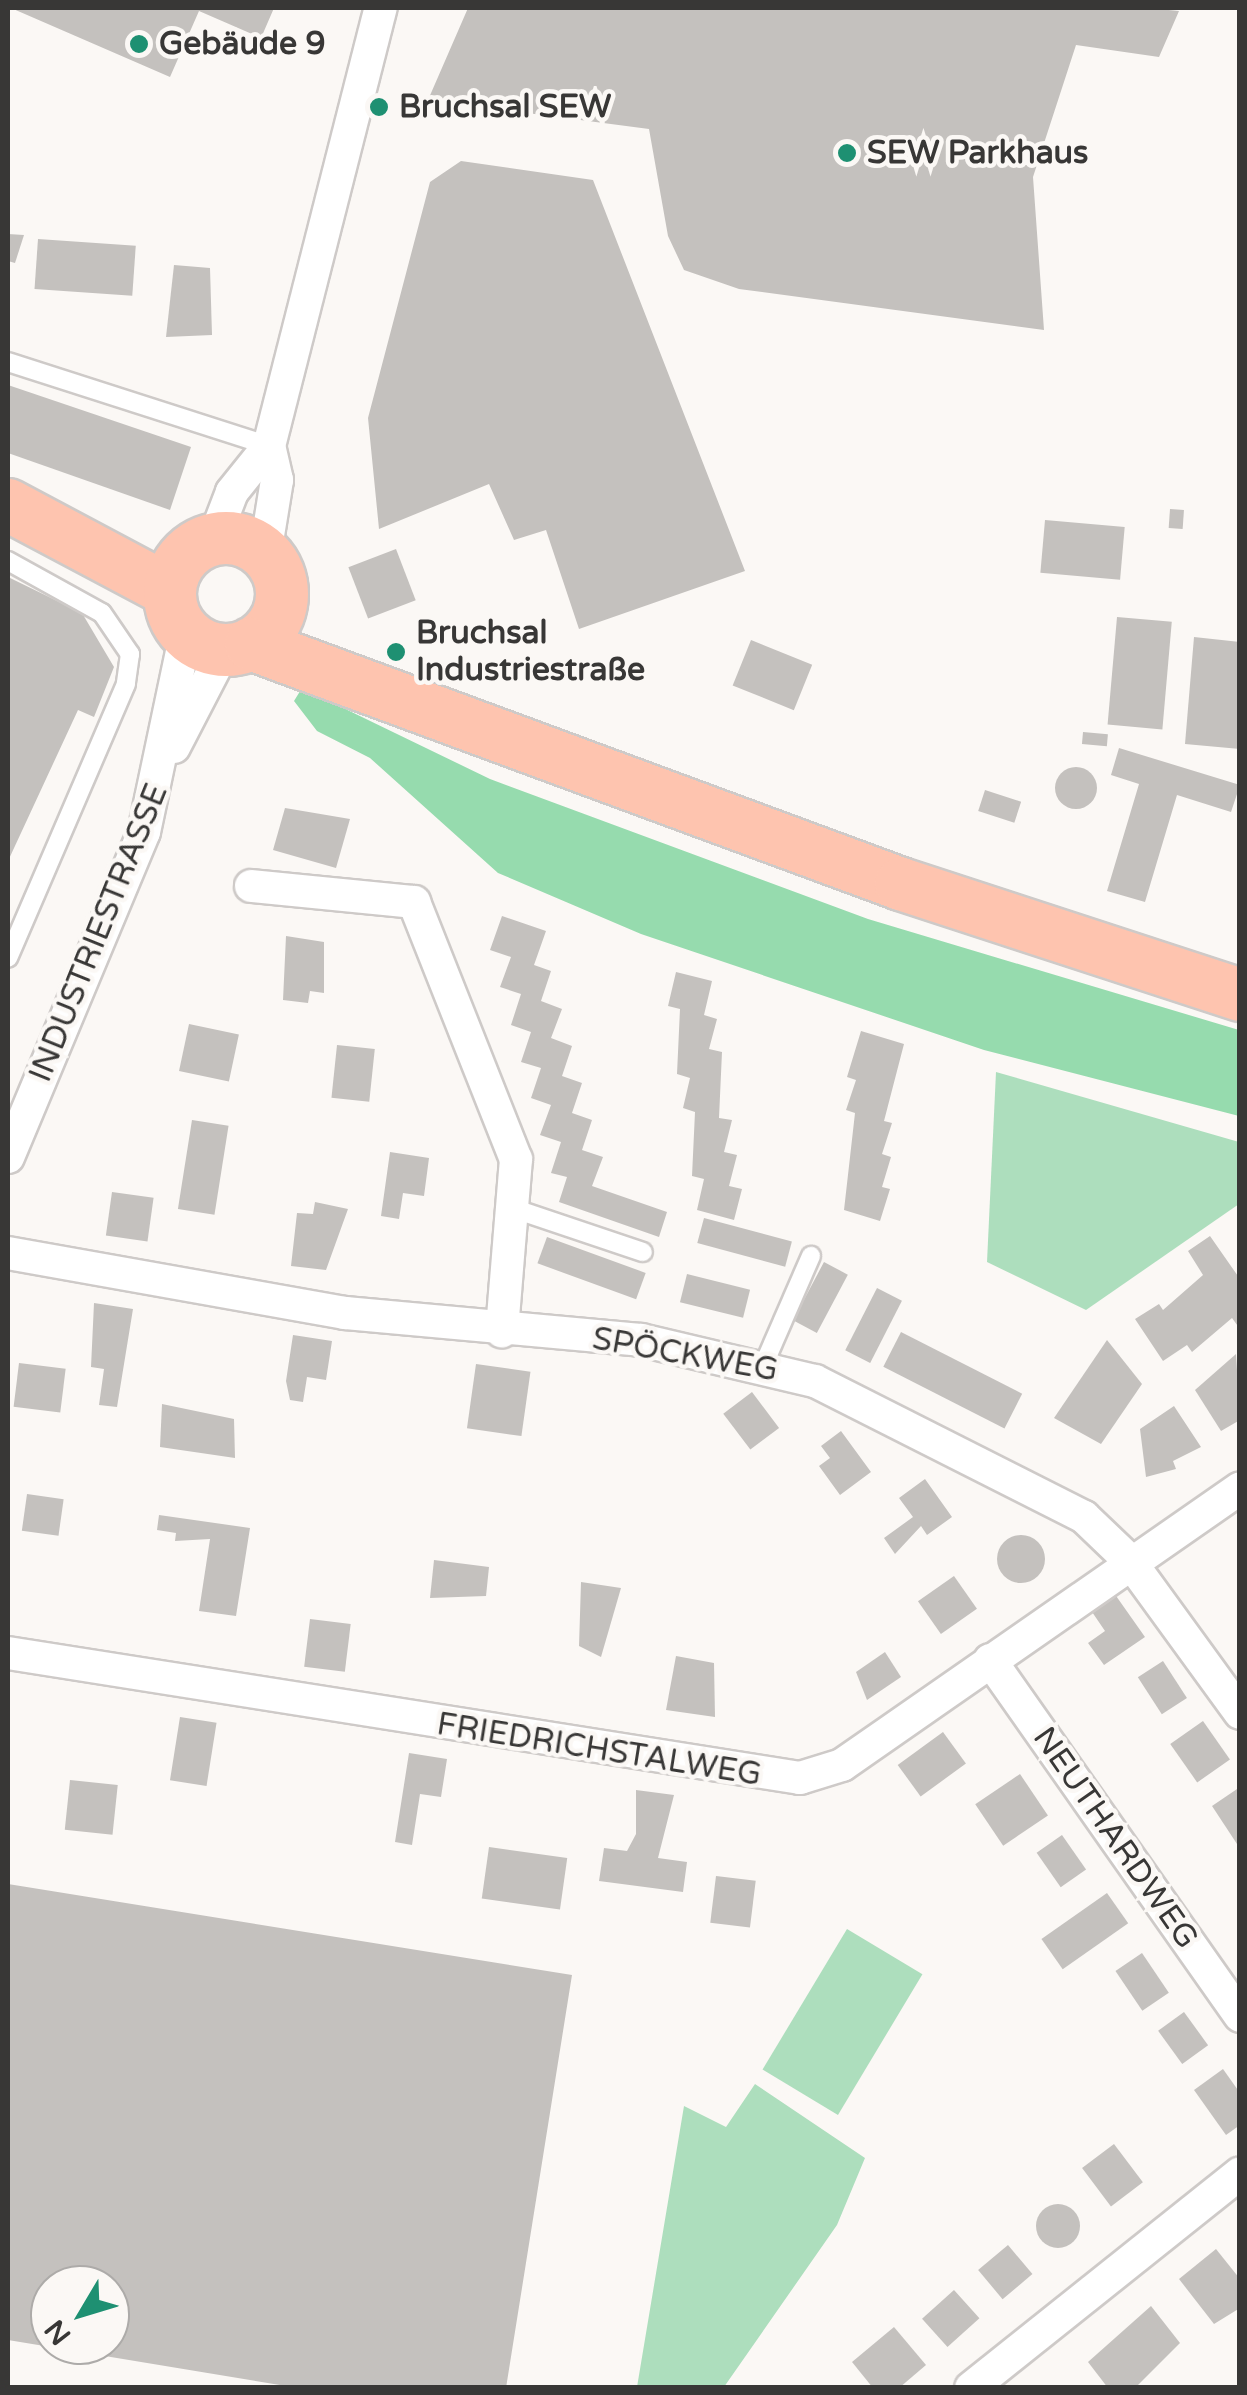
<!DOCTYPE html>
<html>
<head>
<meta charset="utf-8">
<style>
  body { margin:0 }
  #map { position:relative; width:1247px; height:2395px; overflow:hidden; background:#fbf8f5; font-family:"Varela Round",sans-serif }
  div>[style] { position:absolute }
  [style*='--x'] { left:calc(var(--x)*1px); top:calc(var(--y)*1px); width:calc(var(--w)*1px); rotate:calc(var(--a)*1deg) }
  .green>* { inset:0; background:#addebd; transform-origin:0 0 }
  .forest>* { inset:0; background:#96dbae }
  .building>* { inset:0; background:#c4c1be; transform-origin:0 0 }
  .round { border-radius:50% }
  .roads { filter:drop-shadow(2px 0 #cecac8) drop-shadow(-2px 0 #cecac8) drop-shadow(0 2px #cecac8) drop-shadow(0 -2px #cecac8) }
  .service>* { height:18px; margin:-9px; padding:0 9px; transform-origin:9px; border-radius:9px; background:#fff }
  .minor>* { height:32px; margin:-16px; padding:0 16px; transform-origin:16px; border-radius:16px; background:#fff }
  .primary>* { height:52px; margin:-26px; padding:0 26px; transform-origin:26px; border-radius:26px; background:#fec4af }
  .primary>.ring { margin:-26px; padding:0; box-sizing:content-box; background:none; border:52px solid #fec4af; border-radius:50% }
  .dots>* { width:28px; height:28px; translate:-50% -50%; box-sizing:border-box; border:5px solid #fbf8f5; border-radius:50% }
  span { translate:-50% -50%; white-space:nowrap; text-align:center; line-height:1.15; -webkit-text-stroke:9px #fbf8f5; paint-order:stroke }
  .poi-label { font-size:32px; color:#383736; font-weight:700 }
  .left { translate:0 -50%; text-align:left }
  .street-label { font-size:32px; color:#383736 }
  .frame { position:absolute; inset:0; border:10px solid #383736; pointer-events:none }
  .north { position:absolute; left:30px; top:2265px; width:100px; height:100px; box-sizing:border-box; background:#fbf8f5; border:2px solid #adaba9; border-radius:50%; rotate:232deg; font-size:28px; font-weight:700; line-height:40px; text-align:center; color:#383736 }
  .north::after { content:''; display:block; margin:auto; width:35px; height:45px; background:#1e9072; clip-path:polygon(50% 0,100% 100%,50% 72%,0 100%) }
</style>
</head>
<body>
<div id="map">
  <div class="green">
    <div style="clip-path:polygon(996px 1072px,1239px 1142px,1239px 1204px,1086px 1310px,987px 1262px)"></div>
    <div style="left:847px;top:1929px;width:88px;height:164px;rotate:31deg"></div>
    <div style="clip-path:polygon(755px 2084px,865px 2158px,837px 2225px,724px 2387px,637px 2387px,684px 2106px,726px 2127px)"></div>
  </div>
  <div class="forest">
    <div style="clip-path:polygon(302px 688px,490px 779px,868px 919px,1239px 1030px,1239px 1116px,984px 1050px,641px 934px,498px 873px,370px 758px,317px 731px,294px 701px)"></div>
  </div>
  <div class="building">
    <div style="clip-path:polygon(11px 8px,274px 8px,261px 38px,199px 11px,170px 77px)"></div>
    <div style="clip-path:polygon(468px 8px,1148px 8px,1179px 11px,1159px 57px,1076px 45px,1033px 177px,1044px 330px,739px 289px,684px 270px,668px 236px,649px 129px,428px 100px)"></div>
    <div style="clip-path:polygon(461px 161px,593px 180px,745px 571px,579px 629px,546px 530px,514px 540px,489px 484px,379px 529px,368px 418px,430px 182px)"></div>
    <div style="clip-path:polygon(8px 234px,24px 235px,15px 263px,8px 261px)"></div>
    <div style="left:38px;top:239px;width:98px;height:50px;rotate:4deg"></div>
    <div style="clip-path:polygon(174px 265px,210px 268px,212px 335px,166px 337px)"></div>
    <div style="clip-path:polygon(8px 385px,191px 447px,170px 510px,8px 453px)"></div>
    <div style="left:1170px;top:509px;width:14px;height:19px;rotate:4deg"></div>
    <div style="left:1045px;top:520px;width:80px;height:53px;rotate:5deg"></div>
    <div style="left:396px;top:549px;width:55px;height:51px;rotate:69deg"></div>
    <div style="clip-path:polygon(8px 577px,82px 613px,114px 667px,94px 717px,78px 710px,8px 861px)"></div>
    <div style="left:1117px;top:617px;width:55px;height:108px;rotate:5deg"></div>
    <div style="clip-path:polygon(1194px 637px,1240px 642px,1240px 749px,1185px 744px)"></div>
    <div style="left:751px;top:640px;width:66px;height:49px;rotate:22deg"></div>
    <div style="left:1083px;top:732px;width:25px;height:12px;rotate:5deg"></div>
    <div style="clip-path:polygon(1119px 748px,1240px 785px,1231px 812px,1177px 795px,1145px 902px,1107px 891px,1139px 784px,1111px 775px)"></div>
    <div class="round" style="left:1055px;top:767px;width:42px;height:42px"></div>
    <div style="left:985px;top:790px;width:38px;height:22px;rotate:18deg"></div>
    <div style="clip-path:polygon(285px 808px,350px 819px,336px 868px,273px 850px)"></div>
    <div style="clip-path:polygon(502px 916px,546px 931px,534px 965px,551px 971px,541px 1001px,562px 1009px,551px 1038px,572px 1046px,562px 1076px,582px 1083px,572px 1113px,592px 1120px,582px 1150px,603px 1157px,592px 1186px,667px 1212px,659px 1237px,559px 1202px,567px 1177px,551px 1173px,561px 1142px,540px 1135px,551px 1105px,531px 1098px,541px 1068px,521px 1062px,531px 1032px,511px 1025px,521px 994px,500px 987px,511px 957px,490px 950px)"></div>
    <div style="clip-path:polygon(286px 936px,324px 942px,324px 993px,310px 991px,308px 1003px,283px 1000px)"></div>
    <div style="clip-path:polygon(676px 972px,712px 981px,704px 1015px,717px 1019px,709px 1049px,722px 1052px,719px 1118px,732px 1120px,724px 1152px,737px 1155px,729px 1186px,742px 1189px,734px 1220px,697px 1210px,704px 1179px,692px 1176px,695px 1112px,683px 1108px,690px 1078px,677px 1074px,680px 1009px,668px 1006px)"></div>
    <div style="left:189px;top:1024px;width:51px;height:48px;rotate:12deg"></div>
    <div style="clip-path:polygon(861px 1031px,904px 1044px,884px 1121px,892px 1123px,882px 1154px,891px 1157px,882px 1187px,890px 1189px,880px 1221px,844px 1210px,855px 1113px,846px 1110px,856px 1080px,847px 1077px)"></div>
    <div style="left:337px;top:1045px;width:38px;height:53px;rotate:6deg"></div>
    <div style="left:192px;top:1120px;width:37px;height:90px;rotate:9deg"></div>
    <div style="clip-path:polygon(390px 1152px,429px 1158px,424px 1196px,403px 1193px,399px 1219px,381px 1216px)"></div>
    <div style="left:112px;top:1192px;width:42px;height:44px;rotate:8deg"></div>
    <div style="clip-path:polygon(315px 1202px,348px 1209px,326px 1270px,291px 1266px,297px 1213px,313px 1214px)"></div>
    <div style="left:704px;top:1218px;width:91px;height:26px;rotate:15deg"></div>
    <div style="clip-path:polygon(1210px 1236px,1240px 1279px,1240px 1329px,1232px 1318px,1192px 1352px,1187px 1345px,1163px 1361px,1135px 1319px,1159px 1304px,1163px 1310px,1203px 1275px,1188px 1251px)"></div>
    <div style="left:547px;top:1237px;width:105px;height:28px;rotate:20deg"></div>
    <div style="left:824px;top:1262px;width:27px;height:66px;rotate:28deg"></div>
    <div style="left:687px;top:1274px;width:65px;height:29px;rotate:14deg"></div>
    <div style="left:877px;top:1288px;width:28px;height:70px;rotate:27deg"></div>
    <div style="clip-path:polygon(94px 1303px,133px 1309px,117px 1407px,99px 1405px,104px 1369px,91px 1367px)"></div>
    <div style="left:901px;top:1332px;width:136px;height:39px;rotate:27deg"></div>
    <div style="clip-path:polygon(293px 1335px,332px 1341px,326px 1380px,307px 1377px,303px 1402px,290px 1400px,286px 1381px)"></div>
    <div style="clip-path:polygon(1107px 1340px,1142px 1384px,1101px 1444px,1054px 1418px)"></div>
    <div style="clip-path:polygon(1236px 1354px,1240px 1420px,1221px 1431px,1195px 1390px)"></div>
    <div style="left:19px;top:1363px;width:47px;height:44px;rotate:7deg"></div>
    <div style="left:476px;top:1364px;width:55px;height:65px;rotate:8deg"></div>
    <div style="left:752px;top:1392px;width:45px;height:36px;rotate:53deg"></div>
    <div style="clip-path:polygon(162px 1404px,234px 1419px,235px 1458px,160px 1447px)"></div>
    <div style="clip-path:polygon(1174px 1406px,1201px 1447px,1173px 1461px,1176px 1469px,1146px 1477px,1140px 1429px)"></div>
    <div style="clip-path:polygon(841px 1431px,871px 1472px,840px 1495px,819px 1466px,830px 1458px,821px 1446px)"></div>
    <div style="clip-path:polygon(925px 1479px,952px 1517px,927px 1535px,921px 1526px,895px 1554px,884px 1538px,913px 1517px,899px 1498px)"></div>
    <div style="left:27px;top:1494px;width:37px;height:37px;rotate:8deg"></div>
    <div style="clip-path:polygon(159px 1515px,250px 1528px,236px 1616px,199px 1611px,210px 1539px,175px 1541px,176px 1533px,157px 1530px)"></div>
    <div class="round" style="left:997px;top:1535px;width:48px;height:48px"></div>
    <div style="clip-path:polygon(434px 1560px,489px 1567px,486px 1596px,430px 1598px)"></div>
    <div style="left:954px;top:1576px;width:40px;height:44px;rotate:55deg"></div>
    <div style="clip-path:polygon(581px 1582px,621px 1588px,601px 1657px,579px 1646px)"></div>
    <div style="clip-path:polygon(1114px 1593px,1145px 1637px,1104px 1665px,1088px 1643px,1105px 1631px,1090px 1609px)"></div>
    <div style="left:310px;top:1619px;width:41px;height:48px;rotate:7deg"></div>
    <div style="clip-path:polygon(885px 1652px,901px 1677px,867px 1700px,856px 1672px)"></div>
    <div style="clip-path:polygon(676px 1656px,714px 1663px,715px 1717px,666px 1710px)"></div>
    <div style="left:1163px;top:1661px;width:44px;height:30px;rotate:57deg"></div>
    <div style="left:180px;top:1717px;width:37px;height:64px;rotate:9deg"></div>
    <div style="left:1203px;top:1721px;width:47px;height:40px;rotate:55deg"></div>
    <div style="left:943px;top:1732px;width:39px;height:56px;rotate:54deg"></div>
    <div style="clip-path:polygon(409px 1753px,447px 1759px,441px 1797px,420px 1794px,412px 1845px,395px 1842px)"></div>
    <div style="left:1020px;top:1774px;width:50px;height:54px;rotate:56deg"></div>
    <div style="left:70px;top:1780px;width:48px;height:50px;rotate:6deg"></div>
    <div style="clip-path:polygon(1240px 1787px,1240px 1842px,1237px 1844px,1212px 1806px)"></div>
    <div style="clip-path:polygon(636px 1790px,674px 1795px,658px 1858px,687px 1862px,683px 1892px,599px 1881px,604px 1848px,627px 1851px,636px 1834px)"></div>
    <div style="left:1062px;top:1835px;width:42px;height:31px;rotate:55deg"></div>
    <div style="left:489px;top:1847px;width:79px;height:52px;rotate:8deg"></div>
    <div style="left:716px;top:1876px;width:40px;height:47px;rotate:7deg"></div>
    <div style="clip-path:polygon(evenodd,8px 1884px,572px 1975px,506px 2388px,298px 2388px,8px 2340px,8px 1884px,50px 2285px,110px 2285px,110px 2345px,50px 2345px,50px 2285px)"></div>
    <div style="left:1107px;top:1893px;width:37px;height:80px;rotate:55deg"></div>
    <div style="left:1142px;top:1953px;width:48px;height:32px;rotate:56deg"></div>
    <div style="left:1184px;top:2012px;width:41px;height:32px;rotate:54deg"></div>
    <div style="clip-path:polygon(1223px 2069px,1240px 2093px,1240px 2125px,1226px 2135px,1194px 2090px)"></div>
    <div style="left:1114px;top:2144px;width:48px;height:40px;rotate:53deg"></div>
    <div class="round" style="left:1036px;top:2204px;width:44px;height:44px"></div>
    <div style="left:1008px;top:2245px;width:38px;height:39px;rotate:50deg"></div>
    <div style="clip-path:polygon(1216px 2249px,1240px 2279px,1240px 2308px,1214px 2324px,1179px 2279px)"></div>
    <div style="left:954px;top:2290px;width:38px;height:43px;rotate:48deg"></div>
    <div style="clip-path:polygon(1151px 2306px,1180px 2343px,1135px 2388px,1108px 2388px,1088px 2362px)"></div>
    <div style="clip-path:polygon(894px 2327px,926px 2365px,899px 2388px,873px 2388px,852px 2362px)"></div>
  </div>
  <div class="roads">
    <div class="service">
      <div style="--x:8;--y:362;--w:274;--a:17.8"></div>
      <div style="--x:8;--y:561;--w:107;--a:29"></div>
      <div style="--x:102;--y:613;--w:50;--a:55.7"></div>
      <div style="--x:130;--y:654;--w:30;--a:98"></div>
      <div style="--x:126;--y:684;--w:298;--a:113.3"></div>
      <div style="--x:512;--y:1208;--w:138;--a:18.6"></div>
      <div style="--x:764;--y:1364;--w:118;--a:-66.5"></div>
    </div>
    <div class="minor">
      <div style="--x:214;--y:539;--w:50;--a:-69"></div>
      <div style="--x:232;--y:492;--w:59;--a:-51.2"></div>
      <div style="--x:265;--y:554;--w:75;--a:-80.8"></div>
      <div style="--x:277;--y:480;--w:35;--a:-103"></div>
      <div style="--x:269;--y:446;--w:452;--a:-75.7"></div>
      <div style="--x:174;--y:747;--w:109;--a:-62.7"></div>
      <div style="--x:251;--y:886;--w:164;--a:5.6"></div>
      <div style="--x:414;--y:902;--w:277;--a:68.4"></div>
      <div style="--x:516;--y:1159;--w:173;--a:94.7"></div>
      <div style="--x:8;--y:1157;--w:352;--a:-67.3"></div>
      <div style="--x:144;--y:832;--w:203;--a:-78.1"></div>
      <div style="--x:8;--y:1253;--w:342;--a:10.1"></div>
      <div style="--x:345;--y:1313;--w:297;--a:5.2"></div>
      <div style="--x:641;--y:1340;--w:179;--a:13.3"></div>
      <div style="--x:815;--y:1381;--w:301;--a:26.8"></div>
      <div style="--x:1084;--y:1517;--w:62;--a:43.7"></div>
      <div style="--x:1129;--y:1560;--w:189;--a:54"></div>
      <div style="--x:8;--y:1653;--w:802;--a:8.97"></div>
      <div style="--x:800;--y:1778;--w:44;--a:-17.2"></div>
      <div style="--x:842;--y:1765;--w:485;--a:-34.8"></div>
      <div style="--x:990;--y:1660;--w:435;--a:54.9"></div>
      <div style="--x:971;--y:2388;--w:344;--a:-38.6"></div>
    </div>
    <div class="primary">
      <div style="--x:8;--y:505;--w:183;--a:28"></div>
      <div class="ring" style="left:170px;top:538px;width:60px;height:60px"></div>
      <div style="--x:251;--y:644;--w:693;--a:20.27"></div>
      <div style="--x:901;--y:884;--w:357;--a:18.1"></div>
    </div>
  </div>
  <div class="dots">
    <div style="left:139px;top:44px;background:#1e9072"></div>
    <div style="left:379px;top:107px;background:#1e9072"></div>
    <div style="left:847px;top:153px;background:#1e9072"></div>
    <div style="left:396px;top:652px;background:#1e9072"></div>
  </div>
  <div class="poi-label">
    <span class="left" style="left:159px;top:44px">Gebäude 9</span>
    <span class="left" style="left:399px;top:107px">Bruchsal SEW</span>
    <span class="left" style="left:867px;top:153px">SEW Parkhaus</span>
    <span class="left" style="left:416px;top:652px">Bruchsal<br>Industriestraße</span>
  </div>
  <div class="street-label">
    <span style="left:99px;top:933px;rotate:-68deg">INDUSTRIESTRASSE</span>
    <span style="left:685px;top:1355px;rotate:10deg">SPÖCKWEG</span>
    <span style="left:599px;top:1750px;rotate:9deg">FRIEDRICHSTALWEG</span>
    <span style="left:1115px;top:1838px;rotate:55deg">NEUTHARDWEG</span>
  </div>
  <div class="frame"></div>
  <div class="north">N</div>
</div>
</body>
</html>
